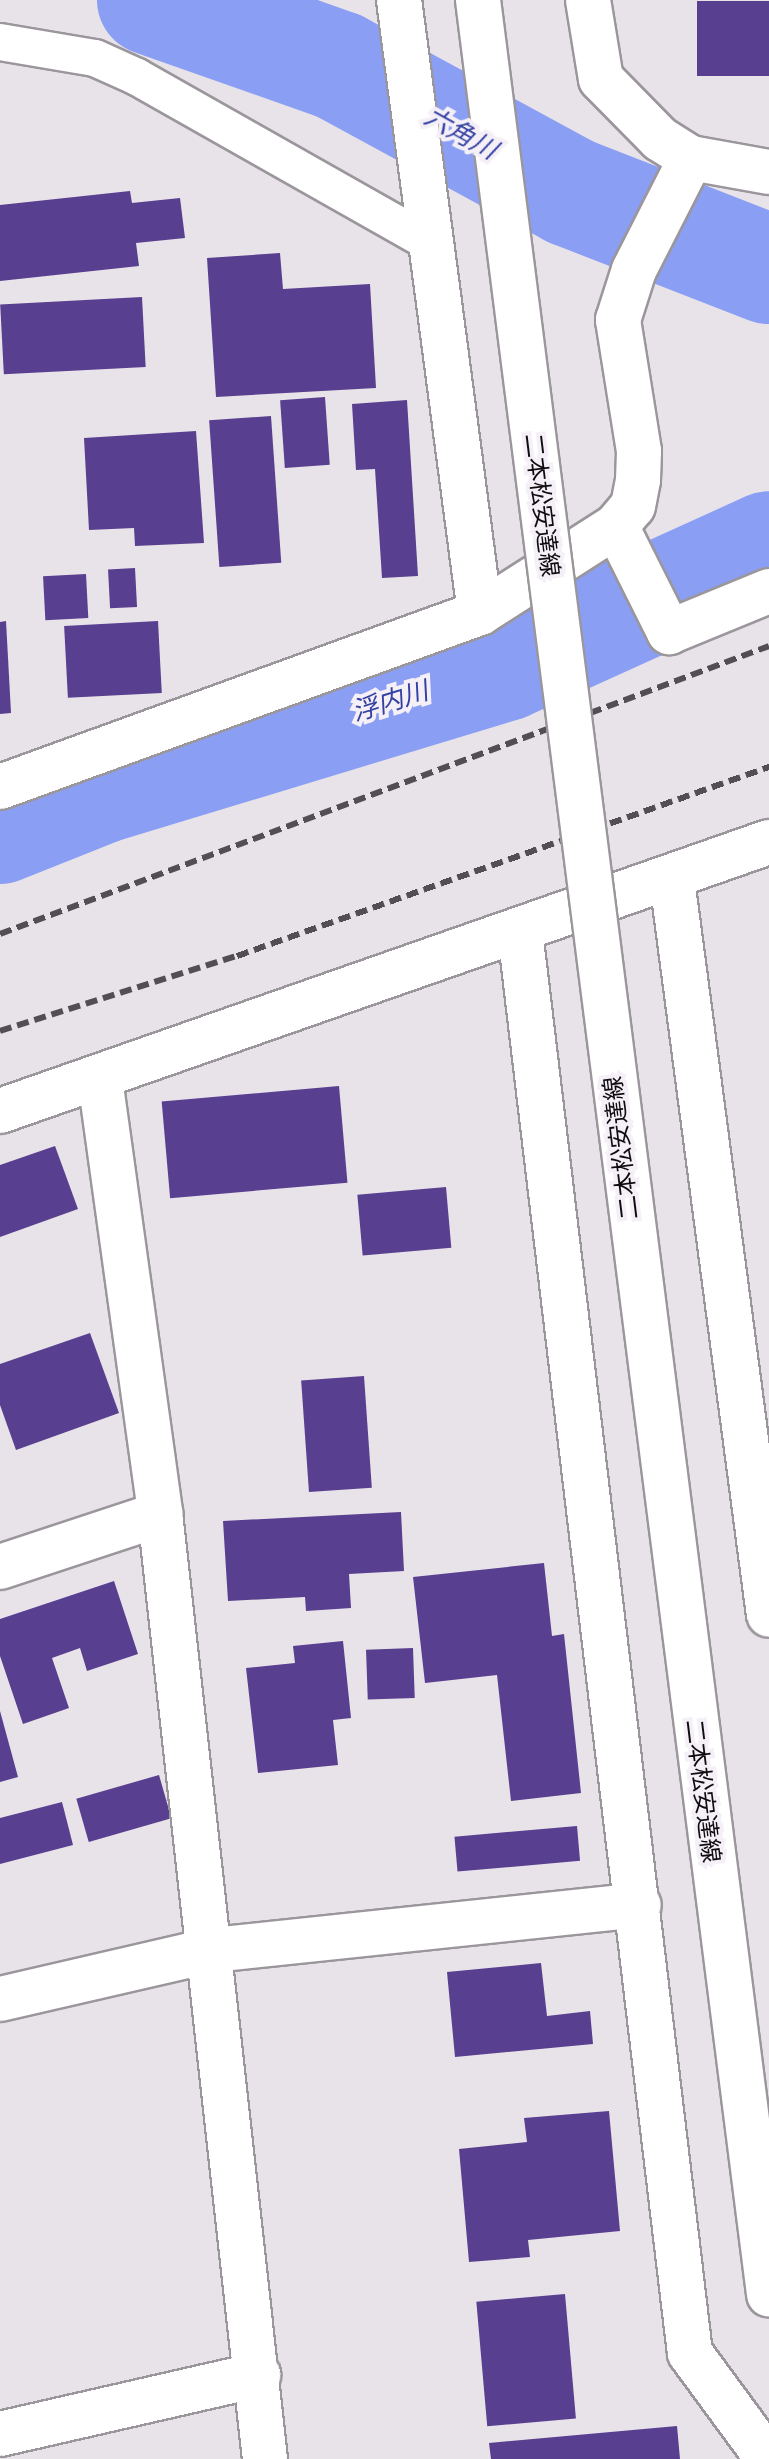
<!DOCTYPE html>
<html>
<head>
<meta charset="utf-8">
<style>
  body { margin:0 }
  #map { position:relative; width:769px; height:2459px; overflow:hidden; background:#e8e2e9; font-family:Inter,"Noto Sans JP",sans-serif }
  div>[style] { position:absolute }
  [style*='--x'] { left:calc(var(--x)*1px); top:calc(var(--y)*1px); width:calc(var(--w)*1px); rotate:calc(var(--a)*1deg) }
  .river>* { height:110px; margin:-55px; padding:0 55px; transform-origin:55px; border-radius:55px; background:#8a9ff4 }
  .building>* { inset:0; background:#583f8f; transform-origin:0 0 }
  .roads { filter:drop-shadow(2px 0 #9b969c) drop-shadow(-2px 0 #9b969c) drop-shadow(0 2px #9b969c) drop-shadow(0 -2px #9b969c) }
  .lane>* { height:36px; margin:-18px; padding:0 18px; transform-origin:18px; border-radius:18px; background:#fff }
  .street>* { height:44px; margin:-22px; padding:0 22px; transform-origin:22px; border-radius:22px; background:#fff }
  .rail>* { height:6px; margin-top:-3px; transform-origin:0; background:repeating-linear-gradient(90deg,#524f53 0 12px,transparent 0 18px) }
  .bridges { filter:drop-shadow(2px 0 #9b969c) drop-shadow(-2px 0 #9b969c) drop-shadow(0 2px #9b969c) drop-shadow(0 -2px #9b969c) }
  .secondary-bridge>* { height:44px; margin:-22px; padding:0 22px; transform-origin:22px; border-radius:22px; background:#fff }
  span { translate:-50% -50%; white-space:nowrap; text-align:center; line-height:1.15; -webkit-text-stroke:8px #f5f0f7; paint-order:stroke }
  .street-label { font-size:24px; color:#0e0c0e }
  .water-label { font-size:26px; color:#3441a2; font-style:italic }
</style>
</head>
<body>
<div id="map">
  <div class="river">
    <div style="--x:152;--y:0;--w:198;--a:19.4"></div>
    <div style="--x:339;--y:66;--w:264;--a:28.5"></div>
    <div style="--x:571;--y:192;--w:212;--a:21.3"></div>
    <div style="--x:0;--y:829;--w:108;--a:-21.8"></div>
    <div style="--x:100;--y:789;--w:423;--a:-16.9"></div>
    <div style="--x:505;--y:666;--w:290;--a:-24.4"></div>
  </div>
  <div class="building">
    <div style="left:769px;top:1px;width:75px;height:72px;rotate:90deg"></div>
    <div style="clip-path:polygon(130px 191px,132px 203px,180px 198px,185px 238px,136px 243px,139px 266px,0 281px,0 205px)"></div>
    <div style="clip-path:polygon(280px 253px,283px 289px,370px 284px,376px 388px,216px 397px,207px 258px)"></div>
    <div style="left:142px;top:297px;width:70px;height:142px;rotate:87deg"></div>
    <div style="left:325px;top:397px;width:68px;height:45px;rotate:86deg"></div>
    <div style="clip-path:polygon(407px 400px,418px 576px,382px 578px,375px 469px,356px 470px,352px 404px)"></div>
    <div style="left:271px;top:416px;width:147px;height:62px;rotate:86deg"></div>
    <div style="clip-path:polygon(196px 431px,204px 543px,135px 546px,134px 528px,89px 530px,84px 438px)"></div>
    <div style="left:135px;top:568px;width:39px;height:27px;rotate:87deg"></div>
    <div style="left:86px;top:574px;width:44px;height:43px;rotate:87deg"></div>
    <div style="clip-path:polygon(6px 621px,11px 713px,0 714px,0 622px)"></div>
    <div style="left:158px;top:621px;width:72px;height:94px;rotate:87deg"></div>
    <div style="left:339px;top:1086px;width:97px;height:178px;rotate:85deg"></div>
    <div style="clip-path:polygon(55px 1146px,78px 1209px,0 1237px,0 1165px)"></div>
    <div style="left:446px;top:1187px;width:61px;height:89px;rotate:85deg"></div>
    <div style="clip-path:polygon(90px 1333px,119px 1413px,16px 1450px,0 1405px,0 1364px)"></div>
    <div style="left:364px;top:1376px;width:112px;height:63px;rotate:86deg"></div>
    <div style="clip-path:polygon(401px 1512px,404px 1571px,349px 1574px,351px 1608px,306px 1611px,305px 1597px,228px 1601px,223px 1521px)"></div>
    <div style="clip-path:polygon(544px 1563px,552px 1636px,564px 1634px,581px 1793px,511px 1801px,497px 1675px,425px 1683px,413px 1577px)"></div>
    <div style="clip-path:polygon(114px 1581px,138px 1654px,87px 1671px,80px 1648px,52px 1658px,69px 1708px,23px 1724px,0 1656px,0 1619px)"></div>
    <div style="clip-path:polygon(343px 1641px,351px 1718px,333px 1720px,338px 1765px,258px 1773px,246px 1668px,295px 1663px,293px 1646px)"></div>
    <div style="left:413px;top:1648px;width:50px;height:47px;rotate:88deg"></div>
    <div style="clip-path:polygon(0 1711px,18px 1777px,0 1782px)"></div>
    <div style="left:159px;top:1775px;width:45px;height:86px;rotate:74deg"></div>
    <div style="clip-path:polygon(62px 1802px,73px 1845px,0 1864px,0 1818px)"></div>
    <div style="left:577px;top:1826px;width:35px;height:123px;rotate:85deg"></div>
    <div style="clip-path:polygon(541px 1963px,547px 2016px,590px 2011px,593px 2044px,455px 2057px,447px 1972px)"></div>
    <div style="clip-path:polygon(609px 2111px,620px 2231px,528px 2240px,530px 2257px,469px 2262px,459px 2149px,527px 2142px,524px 2118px)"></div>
    <div style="left:565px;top:2294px;width:125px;height:89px;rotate:85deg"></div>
    <div style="clip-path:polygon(677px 2426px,680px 2459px,491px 2459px,489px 2443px)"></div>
  </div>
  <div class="roads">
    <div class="lane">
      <div style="--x:0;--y:42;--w:96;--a:9.6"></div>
      <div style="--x:95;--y:58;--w:46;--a:24.3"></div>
      <div style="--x:137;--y:77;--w:333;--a:29.5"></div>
    </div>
    <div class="street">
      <div style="--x:399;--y:0;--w:618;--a:82.47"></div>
      <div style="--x:588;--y:0;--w:80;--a:80.7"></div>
      <div style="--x:601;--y:79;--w:84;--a:45.5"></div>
      <div style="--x:660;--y:139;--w:36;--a:32"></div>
      <div style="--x:616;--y:526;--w:119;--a:63.4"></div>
      <div style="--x:669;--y:632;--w:108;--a:-22.3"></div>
      <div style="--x:0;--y:787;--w:511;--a:-19.93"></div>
      <div style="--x:480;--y:613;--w:161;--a:-32.6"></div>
      <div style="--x:616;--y:526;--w:26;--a:-50"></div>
      <div style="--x:633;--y:506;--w:26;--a:-79"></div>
      <div style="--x:638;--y:480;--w:29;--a:-88"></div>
      <div style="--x:639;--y:451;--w:133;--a:-99.1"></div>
      <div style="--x:618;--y:320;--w:52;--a:-72.3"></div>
      <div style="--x:634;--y:270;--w:126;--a:-63"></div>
      <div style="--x:691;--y:158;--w:79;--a:10.2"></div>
      <div style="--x:672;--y:880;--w:741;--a:82.48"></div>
      <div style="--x:520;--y:932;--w:1431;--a:83.18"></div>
      <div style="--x:690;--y:2353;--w:132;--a:53.7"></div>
      <div style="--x:100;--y:1079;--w:439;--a:82.1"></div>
      <div style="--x:160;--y:1514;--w:951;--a:83.66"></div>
      <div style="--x:0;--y:1111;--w:815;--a:-19.28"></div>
      <div style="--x:0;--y:1567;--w:169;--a:-18.3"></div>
      <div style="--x:0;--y:1999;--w:218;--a:-13"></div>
      <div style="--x:212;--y:1950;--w:429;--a:-6"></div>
      <div style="--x:0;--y:2434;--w:265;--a:-12.9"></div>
    </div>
  </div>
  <div class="rail">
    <div style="--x:0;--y:934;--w:821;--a:-20.53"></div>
    <div style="--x:0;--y:1031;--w:249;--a:-17.6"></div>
    <div style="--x:237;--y:956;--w:565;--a:-19.56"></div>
  </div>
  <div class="bridges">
    <div class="secondary-bridge">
      <div style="--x:478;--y:0;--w:2313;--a:82.77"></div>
    </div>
  </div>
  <div class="street-label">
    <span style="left:542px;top:505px;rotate:83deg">二本松安達線</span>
    <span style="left:621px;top:1148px;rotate:-97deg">二本松安達線</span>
    <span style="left:703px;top:1791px;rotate:83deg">二本松安達線</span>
  </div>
  <div class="water-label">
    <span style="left:461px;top:133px;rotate:29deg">六角川</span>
    <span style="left:390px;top:701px;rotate:-17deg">浮内川</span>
  </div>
</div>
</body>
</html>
